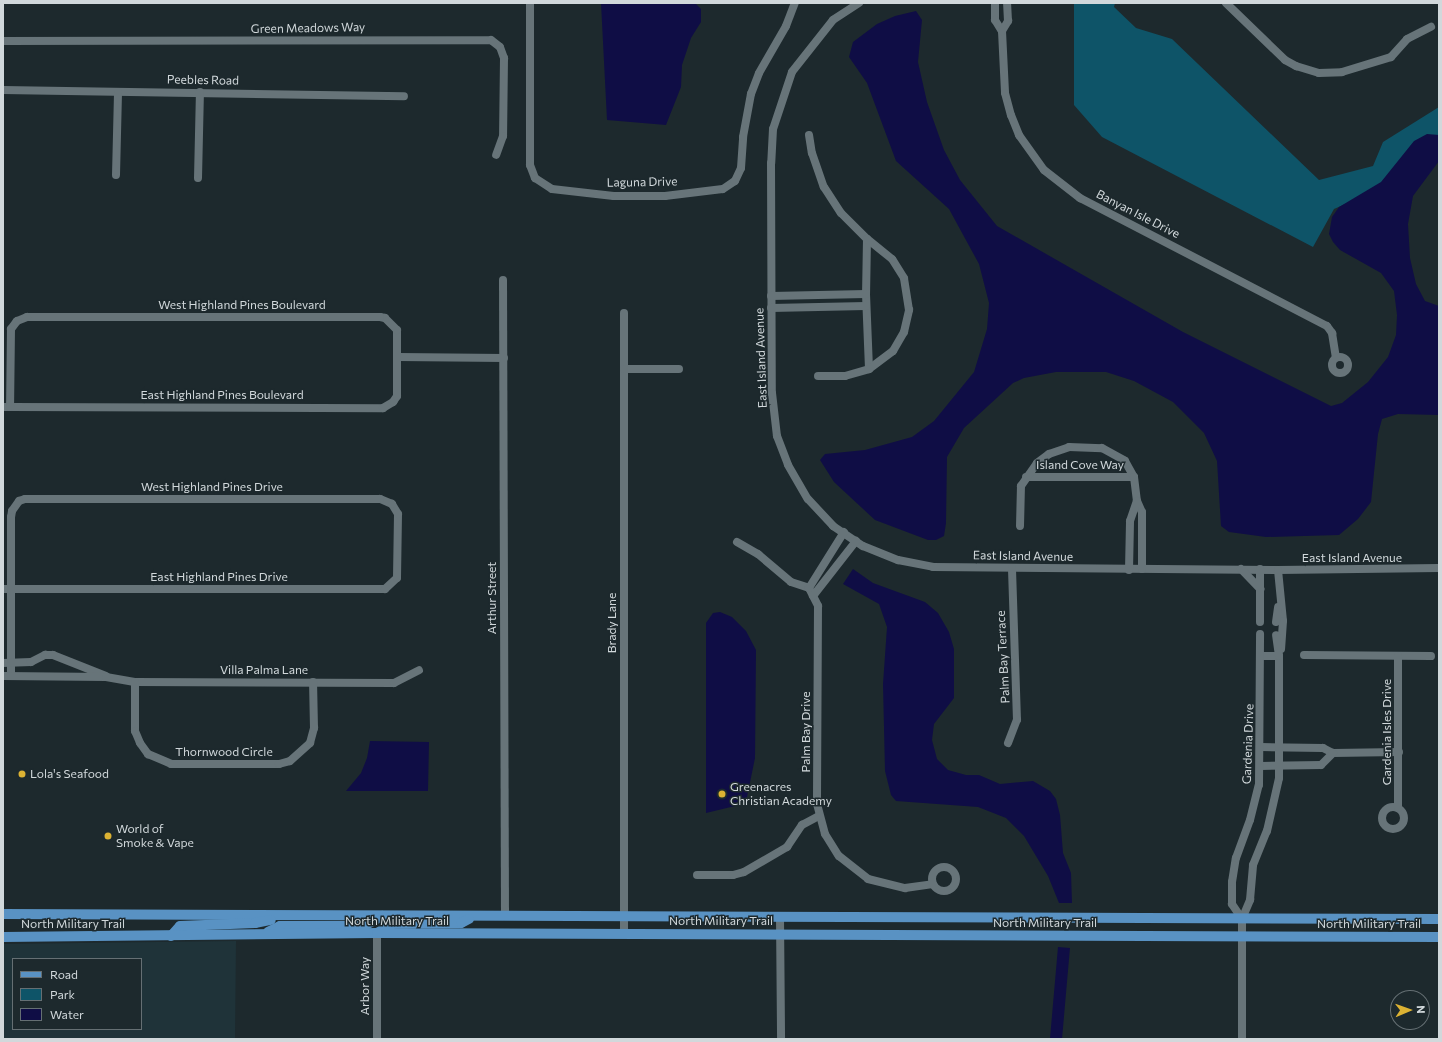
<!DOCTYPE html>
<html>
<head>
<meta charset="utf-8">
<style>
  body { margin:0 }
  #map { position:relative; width:1442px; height:1042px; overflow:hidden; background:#1d292d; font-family:Commissioner,sans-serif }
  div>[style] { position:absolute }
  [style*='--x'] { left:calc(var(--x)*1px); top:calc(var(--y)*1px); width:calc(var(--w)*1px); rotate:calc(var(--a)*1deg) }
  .built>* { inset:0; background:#1f3339 }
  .green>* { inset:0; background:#0e5468 }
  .water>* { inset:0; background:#0f0d45; transform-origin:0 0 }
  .minor>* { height:8px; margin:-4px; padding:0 4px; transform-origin:4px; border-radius:4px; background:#677479 }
  .minor>.ring { margin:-4px; padding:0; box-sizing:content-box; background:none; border:8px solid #677479; border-radius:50% }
  .major>* { height:10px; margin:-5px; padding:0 5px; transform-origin:5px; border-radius:5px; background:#5992c3 }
  .dots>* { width:11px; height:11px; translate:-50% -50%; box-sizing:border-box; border:2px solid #1d292d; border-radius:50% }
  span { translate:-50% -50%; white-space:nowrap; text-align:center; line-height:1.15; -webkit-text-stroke:3px #1d292d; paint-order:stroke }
  .street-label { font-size:12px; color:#d1d8db }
  .poi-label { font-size:12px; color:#d1d8db }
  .left { translate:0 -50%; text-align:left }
  .frame { position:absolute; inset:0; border:4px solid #d1d8db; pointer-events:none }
  .legend { position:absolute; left:12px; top:958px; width:130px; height:72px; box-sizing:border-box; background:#1d292d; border:1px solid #656f73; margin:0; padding:5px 7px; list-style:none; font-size:12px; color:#d1d8db }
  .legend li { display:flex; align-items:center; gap:8px; height:20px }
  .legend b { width:20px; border:1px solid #656f73 }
  .north { position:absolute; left:1390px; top:990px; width:40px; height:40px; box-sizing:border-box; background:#1d292d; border:1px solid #656f73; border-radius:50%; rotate:88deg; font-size:11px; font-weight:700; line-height:16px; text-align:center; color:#d1d8db }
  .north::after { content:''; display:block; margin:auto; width:14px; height:18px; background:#dcb233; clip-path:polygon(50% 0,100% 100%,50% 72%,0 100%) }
</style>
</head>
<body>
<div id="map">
  <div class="built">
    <div style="clip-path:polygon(evenodd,236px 941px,235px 1039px,3px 1039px,3px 944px,236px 941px,13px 959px,141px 959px,141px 1029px,13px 1029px,13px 959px)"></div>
  </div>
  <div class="green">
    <div style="clip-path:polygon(1074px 3px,1115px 3px,1114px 7px,1136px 28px,1172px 39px,1319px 180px,1373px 166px,1383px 142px,1439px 107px,1439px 146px,1373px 192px,1334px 209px,1313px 247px,1102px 137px,1074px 105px)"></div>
  </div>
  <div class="water">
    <div style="clip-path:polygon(601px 3px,695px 3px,701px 9px,701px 22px,691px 38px,682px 65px,681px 87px,666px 125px,607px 120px)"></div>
    <div style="clip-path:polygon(916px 11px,922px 20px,918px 62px,927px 102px,944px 150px,960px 180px,997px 226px,1183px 332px,1331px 406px,1342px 403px,1368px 382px,1388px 357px,1396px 335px,1397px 315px,1394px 291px,1381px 273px,1340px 250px,1333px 242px,1329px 234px,1332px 217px,1339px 207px,1381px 182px,1414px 141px,1427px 134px,1439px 135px,1439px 161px,1413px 196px,1408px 224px,1410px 258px,1416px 284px,1425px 301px,1439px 306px,1439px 415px,1398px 414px,1382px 419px,1378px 434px,1371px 502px,1358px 519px,1339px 535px,1266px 537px,1229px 532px,1221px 526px,1217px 461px,1204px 433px,1173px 402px,1134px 381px,1106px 372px,1056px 372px,1024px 378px,1013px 383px,964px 428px,947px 457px,946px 523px,944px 536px,936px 540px,928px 540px,875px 520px,834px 482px,820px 460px,825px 454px,865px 450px,912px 437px,934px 421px,974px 372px,987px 329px,989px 303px,979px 264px,949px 209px,896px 161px,867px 83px,849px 57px,853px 42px,877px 24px,895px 16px)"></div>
    <div style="clip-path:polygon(853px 569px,873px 583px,925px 602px,938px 613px,949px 632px,954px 649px,954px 698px,934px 724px,932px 740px,937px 759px,948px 770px,966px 775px,979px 775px,1000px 784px,1033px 781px,1050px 791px,1056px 799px,1060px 815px,1063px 853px,1071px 873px,1072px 903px,1059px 903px,1048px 876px,1024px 836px,1006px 818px,978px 807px,896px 801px,891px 795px,885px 771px,883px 684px,887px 627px,879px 604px,843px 584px)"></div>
    <div style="clip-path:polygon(720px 612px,732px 617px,746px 631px,756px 650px,755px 758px,747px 797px,735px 806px,706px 813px,706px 623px,713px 613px)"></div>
    <div style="clip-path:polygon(370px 741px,429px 742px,428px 791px,346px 791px,361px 773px,367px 758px)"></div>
    <div style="left:1058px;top:947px;width:12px;height:92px;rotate:5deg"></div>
  </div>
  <div class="minor">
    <div style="--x:530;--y:3;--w:162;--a:90"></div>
    <div style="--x:530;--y:165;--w:14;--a:69"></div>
    <div style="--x:535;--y:178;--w:20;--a:33"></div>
    <div style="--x:552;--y:189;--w:62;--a:6.4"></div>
    <div style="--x:614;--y:196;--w:51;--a:0"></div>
    <div style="--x:665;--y:196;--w:58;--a:-6.9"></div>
    <div style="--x:723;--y:189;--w:14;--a:-34"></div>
    <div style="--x:735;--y:181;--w:14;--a:-65"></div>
    <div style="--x:741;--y:168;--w:31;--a:-86"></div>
    <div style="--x:743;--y:137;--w:44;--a:-79.5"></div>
    <div style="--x:751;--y:94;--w:22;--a:-69"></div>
    <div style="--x:759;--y:73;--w:54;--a:-60.1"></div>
    <div style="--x:786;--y:26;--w:25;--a:-69"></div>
    <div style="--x:859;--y:3;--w:31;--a:147"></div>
    <div style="--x:833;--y:20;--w:66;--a:128.3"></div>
    <div style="--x:792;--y:72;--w:60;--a:108.4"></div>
    <div style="--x:773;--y:129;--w:34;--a:93"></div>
    <div style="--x:771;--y:163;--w:230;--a:89.8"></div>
    <div style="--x:772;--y:393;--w:43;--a:83.4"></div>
    <div style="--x:777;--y:436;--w:31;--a:69"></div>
    <div style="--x:788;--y:465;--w:39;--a:60"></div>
    <div style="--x:808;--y:499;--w:37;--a:47"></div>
    <div style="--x:833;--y:526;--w:36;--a:34"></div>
    <div style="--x:863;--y:546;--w:38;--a:22"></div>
    <div style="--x:898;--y:560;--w:36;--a:11"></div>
    <div style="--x:933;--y:567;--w:345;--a:0.5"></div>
    <div style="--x:1278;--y:570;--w:161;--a:-0.7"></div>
    <div style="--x:995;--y:3;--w:17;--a:90"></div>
    <div style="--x:995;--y:20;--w:13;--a:58"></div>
    <div style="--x:1002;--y:31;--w:62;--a:87.2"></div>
    <div style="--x:1005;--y:93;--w:23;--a:75"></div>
    <div style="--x:1011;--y:115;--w:22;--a:68"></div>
    <div style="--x:1019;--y:135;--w:43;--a:54.5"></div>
    <div style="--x:1044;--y:170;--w:46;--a:37.9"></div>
    <div style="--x:1080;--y:198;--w:278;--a:27.4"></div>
    <div style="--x:1327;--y:326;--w:9;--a:54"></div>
    <div style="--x:1332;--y:333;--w:25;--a:81"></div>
    <div style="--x:1226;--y:3;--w:82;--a:44"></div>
    <div style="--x:1285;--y:60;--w:13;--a:29"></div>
    <div style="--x:1296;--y:66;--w:24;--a:17"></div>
    <div style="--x:1319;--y:73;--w:23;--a:-2"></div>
    <div style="--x:1342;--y:72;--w:51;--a:-17"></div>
    <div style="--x:1391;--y:57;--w:24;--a:-48"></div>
    <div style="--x:1407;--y:39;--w:27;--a:-27"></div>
    <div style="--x:1002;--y:31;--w:12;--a:-59"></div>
    <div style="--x:1008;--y:21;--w:18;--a:-93"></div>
    <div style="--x:3;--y:41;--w:488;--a:-0.1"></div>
    <div style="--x:491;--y:40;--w:11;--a:38"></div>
    <div style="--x:500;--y:47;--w:12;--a:70"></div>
    <div style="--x:504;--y:58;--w:78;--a:90.7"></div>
    <div style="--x:503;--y:136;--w:20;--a:110"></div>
    <div style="--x:3;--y:90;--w:401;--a:0.9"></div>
    <div style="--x:809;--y:135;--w:18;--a:81"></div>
    <div style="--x:812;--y:153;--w:36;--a:71"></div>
    <div style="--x:824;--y:187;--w:31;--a:57"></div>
    <div style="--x:841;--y:213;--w:37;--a:45"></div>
    <div style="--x:867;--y:239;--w:55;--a:91"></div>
    <div style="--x:866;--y:294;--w:75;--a:87.7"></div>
    <div style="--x:116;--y:175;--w:83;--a:-88.6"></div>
    <div style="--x:198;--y:178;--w:86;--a:-88.7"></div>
    <div style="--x:503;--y:280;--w:636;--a:89.82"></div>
    <div style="--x:771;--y:296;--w:95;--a:-1.2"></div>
    <div style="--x:771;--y:308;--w:95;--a:-1.2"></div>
    <div style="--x:624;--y:313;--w:621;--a:90"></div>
    <div style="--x:398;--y:357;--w:106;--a:0.5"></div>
    <div class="ring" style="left:1332px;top:357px;width:8px;height:8px"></div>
    <div style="--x:624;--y:369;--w:55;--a:0"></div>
    <div style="--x:818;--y:376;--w:27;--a:0"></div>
    <div style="--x:845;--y:376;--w:25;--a:-16"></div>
    <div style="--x:869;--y:369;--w:30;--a:-37"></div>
    <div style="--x:893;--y:351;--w:22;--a:-60"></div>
    <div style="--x:904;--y:332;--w:23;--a:-77"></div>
    <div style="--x:909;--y:310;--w:32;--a:-99"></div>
    <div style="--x:904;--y:278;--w:22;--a:-122"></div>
    <div style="--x:892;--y:259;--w:32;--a:-141"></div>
    <div style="--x:3;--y:407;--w:7;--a:0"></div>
    <div style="--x:10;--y:407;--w:373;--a:0.2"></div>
    <div style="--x:383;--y:408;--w:12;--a:-31"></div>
    <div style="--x:393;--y:402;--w:7;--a:-56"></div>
    <div style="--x:397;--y:396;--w:66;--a:-90"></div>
    <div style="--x:397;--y:330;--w:17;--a:-135"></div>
    <div style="--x:385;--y:318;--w:5;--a:-169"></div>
    <div style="--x:380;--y:317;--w:353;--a:180"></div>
    <div style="--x:27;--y:317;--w:11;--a:158"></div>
    <div style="--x:17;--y:321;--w:10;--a:127"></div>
    <div style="--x:11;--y:329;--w:78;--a:90.7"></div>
    <div style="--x:1026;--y:477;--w:108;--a:0"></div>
    <div style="--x:1020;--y:526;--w:40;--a:-88.6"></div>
    <div style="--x:1021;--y:486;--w:28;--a:-55"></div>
    <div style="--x:1037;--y:463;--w:15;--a:-37"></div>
    <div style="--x:1049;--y:454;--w:21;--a:-19"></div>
    <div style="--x:1069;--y:447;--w:33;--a:2"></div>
    <div style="--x:1102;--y:448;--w:26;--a:29"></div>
    <div style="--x:1125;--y:461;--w:18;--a:61"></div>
    <div style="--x:1134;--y:477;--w:24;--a:83"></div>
    <div style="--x:1137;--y:501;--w:12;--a:66"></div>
    <div style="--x:1142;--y:512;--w:57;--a:90"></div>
    <div style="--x:737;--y:542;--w:24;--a:30"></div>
    <div style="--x:758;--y:554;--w:43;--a:40.3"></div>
    <div style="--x:791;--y:582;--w:19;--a:18"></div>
    <div style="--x:1241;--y:569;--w:28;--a:46"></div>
    <div style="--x:1129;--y:570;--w:49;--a:-88.8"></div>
    <div style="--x:1130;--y:521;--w:21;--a:-71"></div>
    <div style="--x:1278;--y:570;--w:51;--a:84.4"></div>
    <div style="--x:1283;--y:621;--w:28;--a:94"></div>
    <div style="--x:809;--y:588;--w:20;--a:63"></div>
    <div style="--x:818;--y:606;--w:198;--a:90.3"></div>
    <div style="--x:817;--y:804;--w:31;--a:75"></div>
    <div style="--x:825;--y:834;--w:26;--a:58"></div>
    <div style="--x:839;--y:856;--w:37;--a:38"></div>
    <div style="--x:868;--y:879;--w:38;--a:14"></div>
    <div style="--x:905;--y:888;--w:28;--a:-8"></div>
    <div style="--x:809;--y:588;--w:66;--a:-58"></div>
    <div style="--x:3;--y:589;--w:382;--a:0"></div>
    <div style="--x:385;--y:589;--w:16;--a:-43"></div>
    <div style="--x:397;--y:578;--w:64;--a:-89.1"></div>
    <div style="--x:398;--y:514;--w:12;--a:-121"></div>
    <div style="--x:392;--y:504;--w:13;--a:-157"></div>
    <div style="--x:380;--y:499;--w:355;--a:180"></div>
    <div style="--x:25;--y:499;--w:6;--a:162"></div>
    <div style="--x:19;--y:501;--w:12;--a:125"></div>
    <div style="--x:12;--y:511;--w:6;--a:99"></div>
    <div style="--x:11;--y:517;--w:159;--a:90"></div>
    <div style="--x:813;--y:596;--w:70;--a:-52"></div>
    <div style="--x:1260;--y:622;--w:53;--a:-90"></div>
    <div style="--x:1276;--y:622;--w:15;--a:-82"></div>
    <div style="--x:1304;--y:655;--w:127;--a:0.5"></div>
    <div style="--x:1261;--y:656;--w:18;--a:0"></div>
    <div style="--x:3;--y:663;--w:28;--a:-2"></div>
    <div style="--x:31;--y:662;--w:16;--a:-27"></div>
    <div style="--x:45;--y:655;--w:8;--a:0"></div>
    <div style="--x:53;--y:655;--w:57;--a:21.6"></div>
    <div style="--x:3;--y:676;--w:103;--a:0.6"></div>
    <div style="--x:106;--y:677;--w:29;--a:10"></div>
    <div style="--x:135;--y:682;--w:259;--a:0.2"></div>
    <div style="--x:394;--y:683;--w:28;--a:-27"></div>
    <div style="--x:135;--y:682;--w:49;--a:90"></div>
    <div style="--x:135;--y:731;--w:13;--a:67"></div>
    <div style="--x:140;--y:743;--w:14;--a:54"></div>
    <div style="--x:148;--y:754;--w:25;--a:23"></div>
    <div style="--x:171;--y:764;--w:108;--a:0"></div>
    <div style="--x:279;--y:764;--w:11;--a:-15"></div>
    <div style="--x:290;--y:761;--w:27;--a:-42"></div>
    <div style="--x:310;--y:743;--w:16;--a:-75"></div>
    <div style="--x:314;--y:728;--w:46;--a:-91.2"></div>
    <div style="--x:1008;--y:743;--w:25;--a:-69"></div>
    <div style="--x:1017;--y:720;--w:152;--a:-91.9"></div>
    <div style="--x:1261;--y:747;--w:62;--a:0.9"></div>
    <div style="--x:1323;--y:748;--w:11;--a:27"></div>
    <div style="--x:1333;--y:753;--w:66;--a:-0.9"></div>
    <div style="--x:1261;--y:766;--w:60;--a:-1"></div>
    <div style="--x:1321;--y:765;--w:17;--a:-45"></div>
    <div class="ring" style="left:1382px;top:807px;width:14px;height:14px"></div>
    <div style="--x:1398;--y:808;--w:152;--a:-90"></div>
    <div class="ring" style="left:932px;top:867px;width:16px;height:16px"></div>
    <div style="--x:697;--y:875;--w:36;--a:0"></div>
    <div style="--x:733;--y:875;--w:11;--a:-15"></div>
    <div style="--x:744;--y:872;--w:50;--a:-30.2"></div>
    <div style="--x:787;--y:847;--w:27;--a:-56"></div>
    <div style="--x:802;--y:825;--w:19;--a:-28"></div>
    <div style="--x:780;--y:917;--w:122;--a:89.5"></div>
    <div style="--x:1242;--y:919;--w:18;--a:-124"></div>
    <div style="--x:1232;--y:904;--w:22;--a:-90"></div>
    <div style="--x:1232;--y:882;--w:24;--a:-81"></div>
    <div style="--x:1236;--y:858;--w:40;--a:-69.8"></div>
    <div style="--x:1250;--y:820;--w:36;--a:-76"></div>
    <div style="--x:1259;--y:785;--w:151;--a:-89.6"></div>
    <div style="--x:377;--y:933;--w:106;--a:90"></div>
    <div style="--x:1242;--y:1039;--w:120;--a:-90"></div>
    <div style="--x:1242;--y:919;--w:21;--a:-67"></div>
    <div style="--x:1250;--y:900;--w:35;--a:-85"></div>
    <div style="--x:1253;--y:865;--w:37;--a:-68"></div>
    <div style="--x:1267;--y:831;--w:54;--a:-77.2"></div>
    <div style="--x:1279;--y:778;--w:122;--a:-90"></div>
    <div style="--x:1279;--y:656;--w:21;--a:-98"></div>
  </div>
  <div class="major">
    <div style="--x:3;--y:914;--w:1436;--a:0.2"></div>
    <div style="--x:268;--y:932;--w:13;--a:-27"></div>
    <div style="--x:280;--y:926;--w:84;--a:0"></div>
    <div style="--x:364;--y:926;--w:21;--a:-29"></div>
    <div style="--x:377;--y:933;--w:20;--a:-30"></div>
    <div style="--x:394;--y:923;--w:67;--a:0"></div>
    <div style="--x:461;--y:923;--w:9;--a:-27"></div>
    <div style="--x:171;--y:936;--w:13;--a:-48"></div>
    <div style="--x:180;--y:926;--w:75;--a:-2.3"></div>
    <div style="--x:255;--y:923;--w:16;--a:-11"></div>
    <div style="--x:3;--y:937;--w:374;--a:-0.6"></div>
    <div style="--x:377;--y:933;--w:1062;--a:0.22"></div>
  </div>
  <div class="dots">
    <div style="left:22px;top:774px;background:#dcb233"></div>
    <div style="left:722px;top:794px;background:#dcb233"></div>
    <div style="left:108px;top:836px;background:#dcb233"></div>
  </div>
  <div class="street-label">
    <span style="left:308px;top:28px;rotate:-1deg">Green Meadows Way</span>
    <span style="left:203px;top:80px;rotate:1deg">Peebles Road</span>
    <span style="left:642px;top:182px;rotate:-1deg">Laguna Drive</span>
    <span style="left:1138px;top:214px;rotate:27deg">Banyan Isle Drive</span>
    <span style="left:242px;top:305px">West Highland Pines Boulevard</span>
    <span style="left:761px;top:358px;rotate:-92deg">East Island Avenue</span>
    <span style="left:222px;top:395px">East Highland Pines Boulevard</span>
    <span style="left:1080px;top:465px">Island Cove Way</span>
    <span style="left:212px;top:487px">West Highland Pines Drive</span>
    <span style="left:1023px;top:556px;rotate:1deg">East Island Avenue</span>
    <span style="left:1352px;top:558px">East Island Avenue</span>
    <span style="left:219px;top:577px">East Highland Pines Drive</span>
    <span style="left:492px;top:598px;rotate:-90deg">Arthur Street</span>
    <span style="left:612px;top:623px;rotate:-90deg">Brady Lane</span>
    <span style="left:1003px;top:657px;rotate:-93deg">Palm Bay Terrace</span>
    <span style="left:264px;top:670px">Villa Palma Lane</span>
    <span style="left:806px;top:732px;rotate:-90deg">Palm Bay Drive</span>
    <span style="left:1387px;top:732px;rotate:-90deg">Gardenia Isles Drive</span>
    <span style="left:1248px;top:744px;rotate:-88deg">Gardenia Drive</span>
    <span style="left:224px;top:752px">Thornwood Circle</span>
    <span style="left:397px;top:921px">North Military Trail</span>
    <span style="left:721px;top:921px">North Military Trail</span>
    <span style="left:1045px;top:923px">North Military Trail</span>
    <span style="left:73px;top:924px">North Military Trail</span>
    <span style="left:1369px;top:924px">North Military Trail</span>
    <span style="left:365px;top:986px;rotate:-90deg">Arbor Way</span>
  </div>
  <div class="poi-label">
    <span class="left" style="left:30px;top:774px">Lola's Seafood</span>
    <span class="left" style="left:730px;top:794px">Greenacres<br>Christian Academy</span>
    <span class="left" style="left:116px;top:836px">World of<br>Smoke &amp; Vape</span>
  </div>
  <div class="frame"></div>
  <ul class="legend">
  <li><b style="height:5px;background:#5992c3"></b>Road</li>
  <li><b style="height:11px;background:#0e5468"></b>Park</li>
  <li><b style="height:11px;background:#0f0d45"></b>Water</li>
  </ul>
  <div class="north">N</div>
</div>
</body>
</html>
